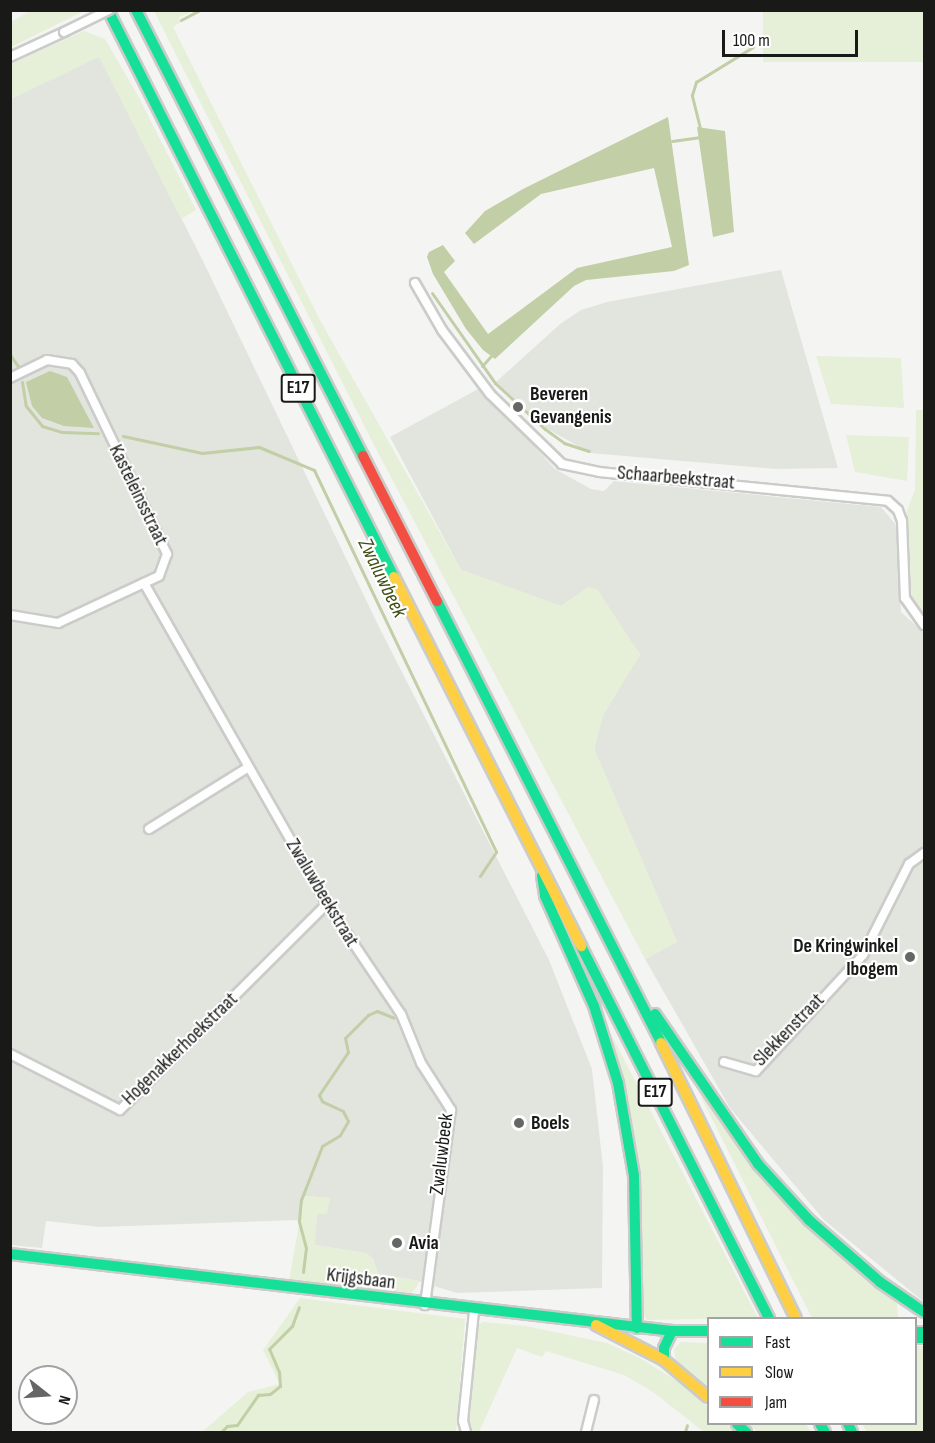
<!DOCTYPE html>
<html>
<head>
<meta charset="utf-8">
<style>
  body { margin:0 }
  #map { position:relative; width:935px; height:1443px; overflow:hidden; background:#f4f5f3; font-family:"Sofia Sans Condensed",sans-serif }
  div>[style] { position:absolute }
  [style*='--x'] { left:calc(var(--x)*1px); top:calc(var(--y)*1px); width:calc(var(--w)*1px); rotate:calc(var(--a)*1deg) }
  .built>* { inset:0; background:#e2e5de }
  .green>* { inset:0; background:#e6efd8; transform-origin:0 0 }
  .water>* { inset:0; background:#c1cea6 }
  .stream>* { height:3px; margin:-1.5px; padding:0 1.5px; transform-origin:1.5px; border-radius:1.5px; background:#c1cea6 }
  .roads { filter:drop-shadow(2px 0 #cbccca) drop-shadow(-2px 0 #cbccca) drop-shadow(0 2px #cbccca) drop-shadow(0 -2px #cbccca) }
  .street>* { height:8px; margin:-4px; padding:0 4px; transform-origin:4px; border-radius:4px; background:#fdfefd }
  .fast>* { height:10px; margin:-5px; padding:0 5px; transform-origin:5px; border-radius:5px; background:#16e098 }
  .slow>* { height:10px; margin:-5px; padding:0 5px; transform-origin:5px; border-radius:5px; background:#ffcf43 }
  .jam>* { height:10px; margin:-5px; padding:0 5px; transform-origin:5px; border-radius:5px; background:#f24e42 }
  .bridges { filter:drop-shadow(2px 0 #cbccca) drop-shadow(-2px 0 #cbccca) drop-shadow(0 2px #cbccca) drop-shadow(0 -2px #cbccca) }
  .street-bridge>* { height:8px; margin:-4px; padding:0 4px; transform-origin:4px; border-radius:4px; background:#fdfefd }
  .dots>* { width:16px; height:16px; translate:-50% -50%; box-sizing:border-box; border:3px solid #fff; border-radius:50% }
  span { translate:-50% -50%; white-space:nowrap; text-align:center; line-height:1.15; -webkit-text-stroke:4.5px #fff; paint-order:stroke }
  .shield-label span { padding:2px 4px; background:#fff; border:2px solid; border-radius:4px; -webkit-text-stroke-width:0 }
  .shield-label { font-size:18px; color:#191a18; font-weight:700 }
  .poi-label { font-size:20px; color:#191a18; font-weight:700 }
  .left { translate:0 -50%; text-align:left }
  .right { translate:-100% -50%; text-align:right }
  .street-label { font-size:20px; color:#191a18 }
  .water-label { font-size:21px; color:#3e4f10; font-style:italic }
  .frame { position:absolute; inset:0; border:12px solid #191a18; pointer-events:none }
  .legend { position:absolute; left:707px; top:1317px; width:210px; height:108px; box-sizing:border-box; background:#fff; border:2px solid #a3a3a3; margin:0; padding:8px 10px; list-style:none; font-size:18px; color:#191a18 }
  .legend li { display:flex; align-items:center; gap:12px; height:30px }
  .legend b { width:30px; border:2px solid #a3a3a3 }
  .north { position:absolute; left:18px; top:1365px; width:60px; height:60px; box-sizing:border-box; background:#fff; border:2px solid #a3a3a3; border-radius:50%; rotate:107deg; font-size:16px; font-weight:700; line-height:24px; text-align:center; color:#191a18 }
  .north::after { content:''; display:block; margin:auto; width:21px; height:27px; background:#666765; clip-path:polygon(50% 0,100% 100%,50% 72%,0 100%) }
  .scale { position:absolute; left:722px; top:30px; width:136px; height:27px; box-sizing:border-box; border:3px solid #191a18; border-top:0; padding-left:8px; font-size:18px; line-height:21px; white-space:nowrap; color:#191a18; -webkit-text-stroke:4px #fff; paint-order:stroke }
</style>
</head>
<body>
<div id="map">
  <div class="built">
    <div style="clip-path:polygon(99px 56px,203px 261px,381px 631px,549px 960px,592px 1069px,603px 1167px,602px 1288px,457px 1293px,414px 1280px,378px 1274px,373px 1259px,366px 1253px,314px 1245px,317px 1214px,329px 1198px,304px 1196px,300px 1220px,100px 1227px,46px 1221px,42px 1248px,11px 1245px,11px 99px)"></div>
    <div style="clip-path:polygon(781px 270px,838px 468px,776px 469px,590px 453px,546px 428px,496px 382px,560px 324px,581px 310px,607px 302px)"></div>
    <div style="clip-path:polygon(480px 388px,555px 469px,591px 489px,604px 491px,614px 481px,881px 507px,896px 525px,901px 612px,924px 633px,924px 1302px,824px 1220px,730px 1108px,645px 959px,677px 942px,594px 749px,603px 715px,640px 654px,589px 587px,561px 606px,461px 570px,390px 437px)"></div>
  </div>
  <div class="green">
    <div style="clip-path:polygon(32px 10px,84px 10px,84px 11px,11px 47px,11px 22px)"></div>
    <div style="clip-path:polygon(154px 11px,194px 11px,179px 17px,181px 22px,173px 27px,320px 320px,461px 570px,561px 606px,589px 587px,598px 590px,640px 655px,603px 715px,594px 749px,677px 942px,645px 959px,374px 445px)"></div>
    <div style="left:763px;top:11px;width:161px;height:51px"></div>
    <div style="clip-path:polygon(84px 31px,105px 39px,137px 94px,196px 210px,181px 219px,99px 57px,11px 99px,11px 64px)"></div>
    <div style="clip-path:polygon(816px 356px,901px 358px,904px 408px,831px 404px)"></div>
    <div style="clip-path:polygon(916px 410px,924px 410px,924px 620px,909px 595px,906px 514px,915px 489px)"></div>
    <div style="clip-path:polygon(846px 435px,909px 437px,907px 481px,855px 472px)"></div>
    <div style="clip-path:polygon(603px 1019px,758px 1318px,647px 1320px,642px 1313px,639px 1176px)"></div>
    <div style="clip-path:polygon(697px 1089px,763px 1178px,889px 1293px,897px 1304px,898px 1318px,812px 1318px)"></div>
    <div style="clip-path:polygon(304px 1196px,330px 1198px,327px 1214px,317px 1214px,315px 1245px,366px 1253px,373px 1259px,378px 1274px,414px 1280px,419px 1282px,416px 1288px,409px 1295px,289px 1281px)"></div>
    <div style="clip-path:polygon(300px 1298px,465px 1319px,456px 1432px,202px 1432px,248px 1392px,280px 1384px,263px 1350px)"></div>
    <div style="clip-path:polygon(483px 1322px,526px 1326px,607px 1343px,640px 1358px,685px 1386px,708px 1407px,708px 1424px,727px 1424px,737px 1432px,704px 1432px,653px 1392px,624px 1375px,546px 1351px,542px 1357px,517px 1348px,479px 1432px,470px 1432px,465px 1413px,471px 1400px,476px 1326px)"></div>
    <div style="clip-path:polygon(681px 1342px,708px 1343px,708px 1388px,676px 1363px,674px 1349px)"></div>
    <div style="clip-path:polygon(916px 1346px,924px 1346px,924px 1432px,867px 1432px,862px 1424px,916px 1424px)"></div>
    <div style="clip-path:polygon(748px 1424px,806px 1424px,811px 1432px,758px 1432px)"></div>
  </div>
  <div class="water">
    <div style="clip-path:polygon(668px 117px,689px 265px,674px 271px,586px 280px,574px 286px,495px 359px,483px 350px,466px 329px,433px 274px,427px 257px,429px 252px,443px 245px,455px 261px,444px 272px,488px 334px,577px 268px,672px 247px,654px 168px,541px 194px,474px 244px,465px 233px,485px 211px,523px 189px)"></div>
    <div style="clip-path:polygon(697px 127px,725px 131px,734px 232px,713px 237px)"></div>
    <div style="clip-path:polygon(50px 371px,67px 377px,94px 428px,64px 426px,42px 418px,32px 406px,26px 382px)"></div>
  </div>
  <div class="stream">
    <div style="--x:181;--y:20;--w:21;--a:-28"></div>
    <div style="--x:700;--y:128;--w:34;--a:-104"></div>
    <div style="--x:692;--y:95;--w:14;--a:-73"></div>
    <div style="--x:696;--y:82;--w:67;--a:-31.6"></div>
    <div style="--x:672;--y:141;--w:27;--a:-8"></div>
    <div style="--x:432;--y:293;--w:110;--a:55"></div>
    <div style="--x:495;--y:383;--w:68;--a:42.6"></div>
    <div style="--x:545;--y:429;--w:24;--a:36"></div>
    <div style="--x:564;--y:443;--w:26;--a:18"></div>
    <div style="--x:10;--y:355;--w:14;--a:54"></div>
    <div style="--x:482;--y:366;--w:13;--a:-48"></div>
    <div style="--x:22;--y:382;--w:24;--a:81"></div>
    <div style="--x:26;--y:406;--w:26;--a:51"></div>
    <div style="--x:42;--y:426;--w:21;--a:17"></div>
    <div style="--x:62;--y:432;--w:36;--a:2"></div>
    <div style="--x:123;--y:436;--w:81;--a:12.1"></div>
    <div style="--x:202;--y:453;--w:57;--a:-6"></div>
    <div style="--x:259;--y:447;--w:60;--a:22.7"></div>
    <div style="--x:314;--y:470;--w:423;--a:64.5"></div>
    <div style="--x:496;--y:852;--w:29;--a:124"></div>
    <div style="--x:303;--y:1272;--w:24;--a:-83"></div>
    <div style="--x:306;--y:1248;--w:28;--a:-105"></div>
    <div style="--x:299;--y:1221;--w:21;--a:-85"></div>
    <div style="--x:301;--y:1200;--w:58;--a:-68.7"></div>
    <div style="--x:322;--y:1146;--w:21;--a:-31"></div>
    <div style="--x:340;--y:1135;--w:16;--a:-60"></div>
    <div style="--x:348;--y:1121;--w:11;--a:-117"></div>
    <div style="--x:343;--y:1111;--w:23;--a:-155"></div>
    <div style="--x:322;--y:1101;--w:7;--a:-117"></div>
    <div style="--x:319;--y:1095;--w:52;--a:-56"></div>
    <div style="--x:348;--y:1052;--w:14;--a:-102"></div>
    <div style="--x:345;--y:1038;--w:33;--a:-45"></div>
    <div style="--x:368;--y:1015;--w:10;--a:-24"></div>
    <div style="--x:377;--y:1011;--w:18;--a:22"></div>
    <div style="--x:221;--y:1432;--w:8;--a:-45"></div>
    <div style="--x:227;--y:1426;--w:10;--a:-6"></div>
    <div style="--x:237;--y:1425;--w:37;--a:-55"></div>
    <div style="--x:258;--y:1395;--w:12;--a:-5"></div>
    <div style="--x:270;--y:1394;--w:13;--a:-39"></div>
    <div style="--x:280;--y:1386;--w:14;--a:-94"></div>
    <div style="--x:279;--y:1372;--w:25;--a:-113"></div>
    <div style="--x:269;--y:1349;--w:33;--a:-45"></div>
    <div style="--x:292;--y:1326;--w:20;--a:-70"></div>
    <div style="--x:685;--y:1432;--w:7;--a:-74"></div>
  </div>
  <div class="roads">
    <div class="street">
      <div style="--x:10;--y:57;--w:60;--a:-24.8"></div>
      <div style="--x:415;--y:283;--w:54;--a:60.1"></div>
      <div style="--x:442;--y:330;--w:80;--a:53.1"></div>
      <div style="--x:490;--y:394;--w:100;--a:44.2"></div>
      <div style="--x:562;--y:464;--w:38;--a:12"></div>
      <div style="--x:599;--y:472;--w:290;--a:5.7"></div>
      <div style="--x:888;--y:501;--w:13;--a:42"></div>
      <div style="--x:898;--y:510;--w:12;--a:70"></div>
      <div style="--x:902;--y:521;--w:77;--a:87.8"></div>
      <div style="--x:905;--y:598;--w:33;--a:55"></div>
      <div style="--x:10;--y:378;--w:41;--a:-25.9"></div>
      <div style="--x:47;--y:360;--w:25;--a:9"></div>
      <div style="--x:72;--y:364;--w:12;--a:48"></div>
      <div style="--x:80;--y:373;--w:201;--a:64.3"></div>
      <div style="--x:167;--y:554;--w:23;--a:110"></div>
      <div style="--x:159;--y:576;--w:111;--a:155"></div>
      <div style="--x:58;--y:623;--w:49;--a:-170.5"></div>
      <div style="--x:144;--y:583;--w:369;--a:60.3"></div>
      <div style="--x:327;--y:904;--w:133;--a:56.1"></div>
      <div style="--x:401;--y:1014;--w:53;--a:67.8"></div>
      <div style="--x:421;--y:1063;--w:56;--a:57.4"></div>
      <div style="--x:451;--y:1110;--w:197;--a:97.6"></div>
      <div style="--x:149;--y:829;--w:115;--a:-31.9"></div>
      <div style="--x:10;--y:1054;--w:123;--a:27"></div>
      <div style="--x:120;--y:1110;--w:292;--a:-44.9"></div>
      <div style="--x:724;--y:1062;--w:33;--a:16"></div>
      <div style="--x:756;--y:1071;--w:158;--a:-47.3"></div>
      <div style="--x:863;--y:955;--w:102;--a:-63.2"></div>
      <div style="--x:909;--y:864;--w:19;--a:-36"></div>
      <div style="--x:466;--y:1432;--w:11;--a:-105"></div>
      <div style="--x:463;--y:1421;--w:111;--a:-84.3"></div>
      <div style="--x:586;--y:1432;--w:33;--a:-76"></div>
    </div>
    <div class="fast">
      <div style="--x:108;--y:10;--w:635;--a:63.23"></div>
      <div style="--x:136;--y:10;--w:500;--a:63.03"></div>
      <div style="--x:437;--y:601;--w:496;--a:63.1"></div>
      <div style="--x:542;--y:876;--w:20;--a:81"></div>
      <div style="--x:545;--y:896;--w:120;--a:66"></div>
      <div style="--x:594;--y:1006;--w:81;--a:72.7"></div>
      <div style="--x:618;--y:1083;--w:94;--a:80.2"></div>
      <div style="--x:634;--y:1176;--w:152;--a:88.9"></div>
      <div style="--x:581;--y:946;--w:417;--a:63.2"></div>
      <div style="--x:655;--y:1014;--w:182;--a:55.5"></div>
      <div style="--x:758;--y:1164;--w:76;--a:47.7"></div>
      <div style="--x:809;--y:1220;--w:94;--a:41.1"></div>
      <div style="--x:880;--y:1282;--w:53;--a:34.3"></div>
      <div style="--x:10;--y:1254;--w:666;--a:6.63"></div>
      <div style="--x:672;--y:1331;--w:36;--a:0"></div>
      <div style="--x:916;--y:1332;--w:8;--a:0"></div>
      <div style="--x:916;--y:1338;--w:8;--a:0"></div>
      <div style="--x:664;--y:1360;--w:12;--a:-90"></div>
      <div style="--x:664;--y:1348;--w:19;--a:-65"></div>
      <div style="--x:737;--y:1424;--w:12;--a:42"></div>
      <div style="--x:820;--y:1424;--w:9;--a:58"></div>
      <div style="--x:848;--y:1424;--w:9;--a:63"></div>
    </div>
    <div class="slow">
      <div style="--x:394;--y:577;--w:414;--a:63.1"></div>
      <div style="--x:661;--y:1043;--w:306;--a:63.9"></div>
      <div style="--x:596;--y:1325;--w:76;--a:27.2"></div>
      <div style="--x:664;--y:1360;--w:57;--a:40.1"></div>
    </div>
    <div class="jam">
      <div style="--x:363;--y:456;--w:163;--a:63"></div>
    </div>
  </div>
  <div class="bridges">
    <div class="street-bridge">
      <div style="--x:64;--y:32;--w:50;--a:-26.1"></div>
    </div>
  </div>
  <div class="dots">
    <div style="left:518px;top:407px;background:#666765"></div>
    <div style="left:910px;top:957px;background:#666765"></div>
    <div style="left:519px;top:1123px;background:#666765"></div>
    <div style="left:397px;top:1243px;background:#666765"></div>
  </div>
  <div class="shield-label">
    <span style="left:298px;top:388px">E17</span>
    <span style="left:655px;top:1092px">E17</span>
  </div>
  <div class="poi-label">
    <span class="left" style="left:530px;top:406px">Beveren<br>Gevangenis</span>
    <span class="right" style="left:898px;top:958px">De Kringwinkel<br>Ibogem</span>
    <span class="left" style="left:531px;top:1123px">Boels</span>
    <span class="left" style="left:409px;top:1243px">Avia</span>
  </div>
  <div class="street-label">
    <span style="left:676px;top:478px;rotate:5deg">Schaarbeekstraat</span>
    <span style="left:138px;top:495px;rotate:64deg">Kasteleinsstraat</span>
    <span style="left:322px;top:893px;rotate:59deg">Zwaluwbeekstraat</span>
    <span style="left:789px;top:1030px;rotate:-46deg">Slekkenstraat</span>
    <span style="left:180px;top:1049px;rotate:-44deg">Hogenakkerhoekstraat</span>
    <span style="left:442px;top:1154px;rotate:-83deg">Zwaluwbeek</span>
    <span style="left:361px;top:1279px;rotate:7deg">Krijgsbaan</span>
  </div>
  <div class="water-label">
    <span style="left:382px;top:578px;rotate:64deg">Zwaluwbeek</span>
  </div>
  <div class="frame"></div>
  <ul class="legend">
  <li><b style="height:8px;background:#16e098"></b>Fast</li>
  <li><b style="height:8px;background:#ffcf43"></b>Slow</li>
  <li><b style="height:8px;background:#f24e42"></b>Jam</li>
  </ul>
  <div class="north">N</div>
  <div class="scale">100 m</div>
</div>
</body>
</html>
